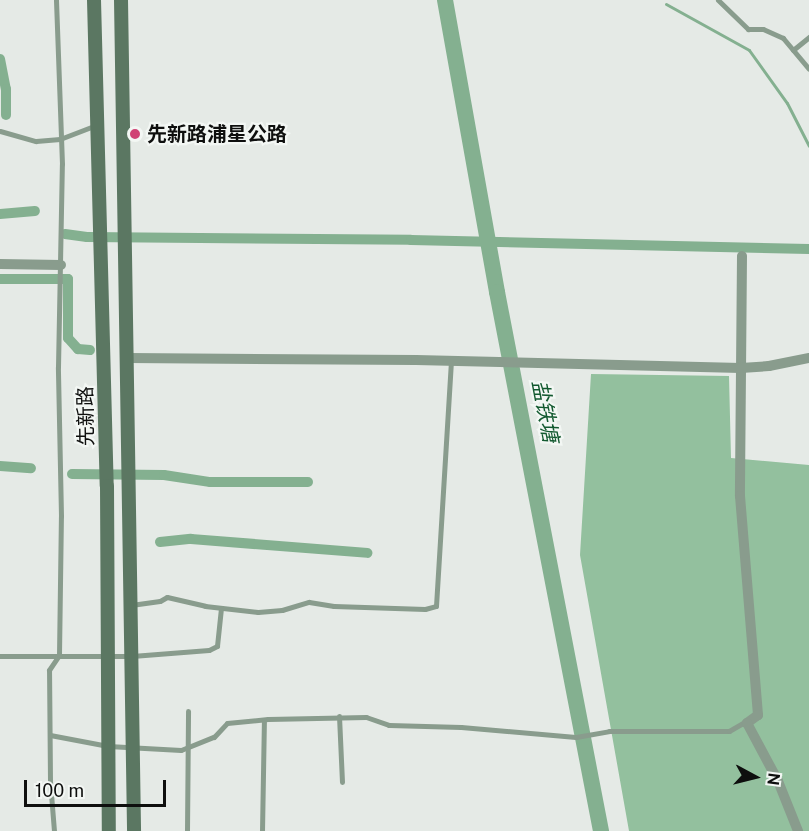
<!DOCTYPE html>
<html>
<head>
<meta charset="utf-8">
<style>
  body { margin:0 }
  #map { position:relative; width:809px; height:831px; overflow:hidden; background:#e5eae6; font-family:"Public Sans","Noto Sans SC",sans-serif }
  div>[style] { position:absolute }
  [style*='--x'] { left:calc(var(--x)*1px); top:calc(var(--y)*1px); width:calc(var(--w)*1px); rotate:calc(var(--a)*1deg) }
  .forest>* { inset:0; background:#93c09e }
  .stream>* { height:3px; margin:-1.5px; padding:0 1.5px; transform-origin:1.5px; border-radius:1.5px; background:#84b090 }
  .canal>* { height:10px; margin:-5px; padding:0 5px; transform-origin:5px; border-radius:5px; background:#84b090 }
  .river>* { height:16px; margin:-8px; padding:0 8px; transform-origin:8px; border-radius:8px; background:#84b090 }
  .service>* { height:5px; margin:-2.5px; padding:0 2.5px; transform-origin:2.5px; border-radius:2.5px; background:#899c8d }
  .minor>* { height:10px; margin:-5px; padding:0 5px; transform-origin:5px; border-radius:5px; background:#899c8d }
  .secondary>* { height:14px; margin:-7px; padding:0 7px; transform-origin:7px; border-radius:7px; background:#5b7762 }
  .dots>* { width:16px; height:16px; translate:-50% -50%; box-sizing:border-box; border:3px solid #f3f7f4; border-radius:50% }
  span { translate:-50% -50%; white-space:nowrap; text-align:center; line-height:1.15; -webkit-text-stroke:4.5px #f3f7f4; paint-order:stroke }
  .poi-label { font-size:20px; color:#0e0f0e; font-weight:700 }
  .left { translate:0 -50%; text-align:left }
  .street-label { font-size:20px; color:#0e0f0e }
  .water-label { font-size:21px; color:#135a30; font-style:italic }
  .north { position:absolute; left:725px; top:747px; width:60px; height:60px; -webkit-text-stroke:4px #f3f7f4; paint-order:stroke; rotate:97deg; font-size:16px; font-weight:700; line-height:24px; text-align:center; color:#0e0f0e }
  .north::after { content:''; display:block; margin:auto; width:21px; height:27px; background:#0e0f0e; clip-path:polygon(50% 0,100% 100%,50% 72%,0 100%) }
  .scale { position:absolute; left:24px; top:780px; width:142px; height:27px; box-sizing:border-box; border:3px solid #0e0f0e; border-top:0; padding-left:8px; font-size:18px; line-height:21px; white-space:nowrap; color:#0e0f0e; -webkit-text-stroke:4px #f3f7f4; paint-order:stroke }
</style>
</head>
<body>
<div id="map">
  <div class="forest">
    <div style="clip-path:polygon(591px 374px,729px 376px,731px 458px,809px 465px,809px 831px,629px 831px,580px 555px)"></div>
  </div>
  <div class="stream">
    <div style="--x:666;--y:4;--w:95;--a:29"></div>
    <div style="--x:749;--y:50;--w:65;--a:54.4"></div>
    <div style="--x:787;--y:103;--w:48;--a:62.9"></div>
  </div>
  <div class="canal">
    <div style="--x:0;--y:59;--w:31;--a:79"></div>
    <div style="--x:6;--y:89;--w:26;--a:90"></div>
    <div style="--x:0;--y:214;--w:35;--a:-5"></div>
    <div style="--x:65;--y:234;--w:22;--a:8"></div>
    <div style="--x:87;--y:237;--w:324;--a:0.5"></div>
    <div style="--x:411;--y:240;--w:398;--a:1.3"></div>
    <div style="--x:0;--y:279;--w:68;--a:0"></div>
    <div style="--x:68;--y:279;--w:59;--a:90"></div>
    <div style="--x:68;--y:338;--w:15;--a:48"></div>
    <div style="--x:78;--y:349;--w:12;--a:5"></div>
    <div style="--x:0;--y:466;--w:31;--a:4"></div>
    <div style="--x:72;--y:474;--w:92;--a:0.6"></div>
    <div style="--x:164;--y:475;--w:47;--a:8.7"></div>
    <div style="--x:210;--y:482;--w:98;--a:0"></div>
    <div style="--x:160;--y:542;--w:31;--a:-6"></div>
    <div style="--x:191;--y:539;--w:177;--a:4.5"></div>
  </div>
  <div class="river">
    <div style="--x:445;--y:0;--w:297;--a:79.9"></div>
    <div style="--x:497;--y:292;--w:549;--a:79.08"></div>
  </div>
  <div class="service">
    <div style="--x:718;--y:0;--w:42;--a:44"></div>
    <div style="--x:748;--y:29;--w:15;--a:0"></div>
    <div style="--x:763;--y:29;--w:22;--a:24"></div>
    <div style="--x:783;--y:38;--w:40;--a:50"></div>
    <div style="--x:793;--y:50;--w:21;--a:-39"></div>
    <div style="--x:0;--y:131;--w:37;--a:16"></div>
    <div style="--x:36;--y:141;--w:24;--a:-5"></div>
    <div style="--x:60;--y:139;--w:39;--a:-21"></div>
    <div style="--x:131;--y:605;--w:29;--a:-8"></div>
    <div style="--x:160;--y:601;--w:8;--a:-30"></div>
    <div style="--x:167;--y:597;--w:39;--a:13"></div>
    <div style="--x:205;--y:606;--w:53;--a:6.5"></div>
    <div style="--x:258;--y:612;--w:24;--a:-5"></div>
    <div style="--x:282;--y:610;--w:28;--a:-17"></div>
    <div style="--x:309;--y:602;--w:25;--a:9"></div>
    <div style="--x:334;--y:606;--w:91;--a:1.9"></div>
    <div style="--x:425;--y:609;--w:11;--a:-15"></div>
    <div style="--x:436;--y:606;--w:245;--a:-86.5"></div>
    <div style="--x:0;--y:656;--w:132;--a:0"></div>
    <div style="--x:132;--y:656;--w:77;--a:-4.5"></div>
    <div style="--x:209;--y:650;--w:9;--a:-27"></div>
    <div style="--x:217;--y:646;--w:38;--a:-84"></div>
    <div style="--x:339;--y:716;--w:66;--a:87.4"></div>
    <div style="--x:50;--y:735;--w:59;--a:10.7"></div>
    <div style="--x:108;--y:746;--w:73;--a:3.1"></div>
    <div style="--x:181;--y:750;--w:35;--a:-22"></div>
    <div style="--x:214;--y:737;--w:19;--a:-47"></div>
    <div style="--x:227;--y:723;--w:41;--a:-5.6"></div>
    <div style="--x:268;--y:719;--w:98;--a:-1.2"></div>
    <div style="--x:366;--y:717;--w:24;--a:19"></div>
    <div style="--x:389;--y:725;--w:72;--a:1.6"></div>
    <div style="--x:461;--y:727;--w:115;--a:5"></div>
    <div style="--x:576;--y:737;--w:34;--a:-10"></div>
    <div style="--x:609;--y:731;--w:120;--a:0"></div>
    <div style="--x:729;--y:731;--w:20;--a:-30"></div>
    <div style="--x:54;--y:831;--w:50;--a:-94.6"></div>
    <div style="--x:50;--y:781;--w:111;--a:-90.5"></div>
    <div style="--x:49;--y:670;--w:18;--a:-56"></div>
    <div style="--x:59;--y:655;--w:139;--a:-89.2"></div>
    <div style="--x:61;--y:516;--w:149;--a:-91.2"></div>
    <div style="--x:58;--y:367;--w:203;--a:-88.9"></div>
    <div style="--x:62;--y:164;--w:164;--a:-92.1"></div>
    <div style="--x:187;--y:831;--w:120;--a:-89.5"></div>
    <div style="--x:262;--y:831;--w:111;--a:-89"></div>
  </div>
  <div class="minor">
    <div style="--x:742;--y:256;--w:240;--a:90.5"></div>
    <div style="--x:740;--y:496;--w:220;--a:85.3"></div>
    <div style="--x:758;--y:715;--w:14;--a:144"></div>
    <div style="--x:747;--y:723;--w:66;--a:61.9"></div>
    <div style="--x:778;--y:781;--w:54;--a:68.2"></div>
    <div style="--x:0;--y:264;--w:61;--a:0.9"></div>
    <div style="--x:128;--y:358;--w:288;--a:0.4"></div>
    <div style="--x:416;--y:360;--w:325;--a:1.4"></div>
    <div style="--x:741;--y:368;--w:28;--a:-4"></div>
    <div style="--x:769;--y:366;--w:41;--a:-11.3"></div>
  </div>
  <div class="secondary">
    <div style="--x:94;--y:0;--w:486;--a:88.5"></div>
    <div style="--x:107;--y:486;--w:345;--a:89.7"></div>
    <div style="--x:121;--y:0;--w:831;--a:89.1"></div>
  </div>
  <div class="dots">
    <div style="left:135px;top:134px;background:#d04375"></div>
  </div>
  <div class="poi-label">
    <span class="left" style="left:147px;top:134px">先新路浦星公路</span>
  </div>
  <div class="street-label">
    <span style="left:86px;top:416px;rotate:-91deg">先新路</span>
  </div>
  <div class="water-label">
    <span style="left:545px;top:411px;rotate:79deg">盐铁塘</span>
  </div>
  <div class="north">N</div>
  <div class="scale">100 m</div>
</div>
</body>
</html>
